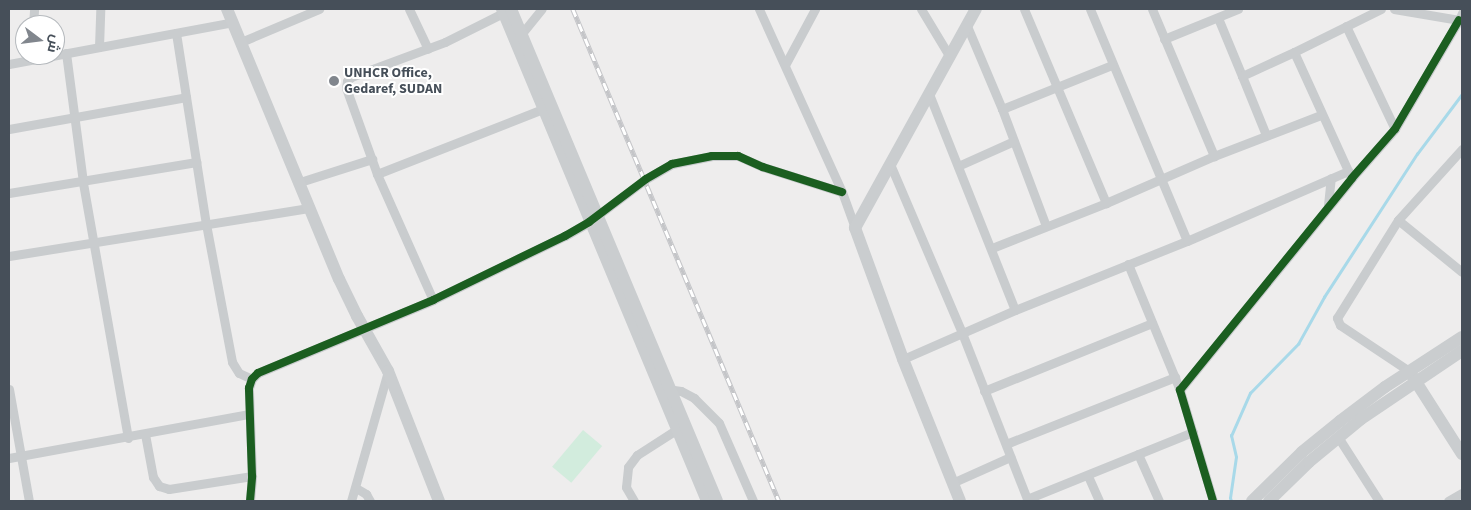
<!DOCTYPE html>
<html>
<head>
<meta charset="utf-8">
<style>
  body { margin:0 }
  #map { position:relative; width:1471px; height:510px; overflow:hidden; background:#eeeded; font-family:"Source Sans 3",Cairo,sans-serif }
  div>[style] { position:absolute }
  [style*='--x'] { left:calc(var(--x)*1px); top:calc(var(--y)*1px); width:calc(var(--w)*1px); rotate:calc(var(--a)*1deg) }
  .green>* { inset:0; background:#d2ecdd; transform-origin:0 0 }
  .stream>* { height:2.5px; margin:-1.25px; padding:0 1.25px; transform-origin:1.25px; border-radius:1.25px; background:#a8d9e9 }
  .street>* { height:9px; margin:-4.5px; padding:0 4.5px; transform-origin:4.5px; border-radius:4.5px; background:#c9ccce }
  .secondary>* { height:12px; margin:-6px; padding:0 6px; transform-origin:6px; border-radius:6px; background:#cacdcf }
  .rail>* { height:4.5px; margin-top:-2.25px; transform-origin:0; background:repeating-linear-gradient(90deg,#fff 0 8px,#c4c5c8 0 16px); box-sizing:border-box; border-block:1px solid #c4c5c8 }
  .cycleway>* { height:8px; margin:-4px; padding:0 4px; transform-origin:4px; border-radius:4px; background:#1b5e20 }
  .dots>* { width:14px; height:14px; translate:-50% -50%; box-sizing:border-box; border:2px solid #fff; border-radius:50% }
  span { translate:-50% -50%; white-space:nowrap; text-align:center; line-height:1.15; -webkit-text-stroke:4px #fff; paint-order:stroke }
  .poi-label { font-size:14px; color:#464f59; font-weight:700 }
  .left { translate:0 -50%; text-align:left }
  .frame { position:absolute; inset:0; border:10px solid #464f59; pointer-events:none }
  .north { position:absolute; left:15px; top:15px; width:50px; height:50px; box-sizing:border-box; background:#fff; border:1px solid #b5b9bd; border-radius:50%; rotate:105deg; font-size:14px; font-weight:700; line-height:20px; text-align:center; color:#464f59 }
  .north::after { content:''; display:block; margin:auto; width:18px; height:22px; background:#81868d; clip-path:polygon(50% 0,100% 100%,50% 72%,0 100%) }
</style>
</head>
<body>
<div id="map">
  <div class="green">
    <div style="left:583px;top:430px;width:25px;height:48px;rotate:40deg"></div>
  </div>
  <div class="stream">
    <div style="--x:1231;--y:501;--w:3;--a:-108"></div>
    <div style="--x:1230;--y:498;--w:41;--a:-81.7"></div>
    <div style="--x:1236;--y:457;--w:22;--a:-103"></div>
    <div style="--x:1231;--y:436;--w:47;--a:-66.2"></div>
    <div style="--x:1250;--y:393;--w:69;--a:-45.6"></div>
    <div style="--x:1298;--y:344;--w:54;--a:-61"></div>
    <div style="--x:1324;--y:297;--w:171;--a:-57"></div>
    <div style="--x:1417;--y:154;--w:75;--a:-53.1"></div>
  </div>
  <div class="street">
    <div style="--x:409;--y:9;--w:44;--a:64.6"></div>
    <div style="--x:759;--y:9;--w:201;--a:65.6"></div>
    <div style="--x:842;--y:192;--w:38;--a:70"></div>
    <div style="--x:921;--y:9;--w:56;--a:58.9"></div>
    <div style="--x:1024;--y:9;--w:211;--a:67.1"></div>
    <div style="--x:1090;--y:9;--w:251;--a:67.3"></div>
    <div style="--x:1152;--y:9;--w:160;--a:67.1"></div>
    <div style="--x:1394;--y:9;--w:66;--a:9.6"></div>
    <div style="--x:1459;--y:20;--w:8;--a:-67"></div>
    <div style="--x:1218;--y:18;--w:63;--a:67.5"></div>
    <div style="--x:33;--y:25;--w:16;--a:-86"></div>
    <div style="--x:967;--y:26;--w:90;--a:67.1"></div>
    <div style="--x:1002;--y:109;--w:125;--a:69.4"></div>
    <div style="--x:1346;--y:26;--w:114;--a:64.6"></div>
    <div style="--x:176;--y:33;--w:193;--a:81.1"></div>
    <div style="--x:206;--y:224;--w:140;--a:79.3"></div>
    <div style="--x:232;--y:362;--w:13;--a:58"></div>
    <div style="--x:239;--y:373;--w:14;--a:25"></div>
    <div style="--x:519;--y:37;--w:36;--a:-51"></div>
    <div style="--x:1164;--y:39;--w:80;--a:-22.1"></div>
    <div style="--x:241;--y:42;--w:85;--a:-22.9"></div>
    <div style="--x:99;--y:47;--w:38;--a:-88"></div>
    <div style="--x:66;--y:53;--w:131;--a:82.5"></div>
    <div style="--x:83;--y:183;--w:259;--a:80"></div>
    <div style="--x:9;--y:64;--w:228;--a:-10.6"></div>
    <div style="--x:785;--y:65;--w:64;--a:-61.8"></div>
    <div style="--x:929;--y:94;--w:232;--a:68.3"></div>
    <div style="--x:1002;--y:109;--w:118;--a:-21.8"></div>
    <div style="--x:9;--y:129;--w:180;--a:-10.2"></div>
    <div style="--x:1266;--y:135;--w:64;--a:-112.1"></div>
    <div style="--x:1242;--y:76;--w:57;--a:-24.8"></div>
    <div style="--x:890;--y:164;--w:184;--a:66.9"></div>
    <div style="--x:962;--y:333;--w:180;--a:68.6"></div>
    <div style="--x:958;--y:166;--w:61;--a:-24.1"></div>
    <div style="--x:377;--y:174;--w:178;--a:-21.4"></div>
    <div style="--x:1350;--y:175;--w:135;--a:-114.5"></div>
    <div style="--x:1294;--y:52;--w:97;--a:-26.3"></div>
    <div style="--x:300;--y:182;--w:76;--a:-17.7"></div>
    <div style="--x:9;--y:193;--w:190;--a:-9.4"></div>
    <div style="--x:1328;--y:205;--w:27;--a:-84"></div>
    <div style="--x:1398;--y:220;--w:82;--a:39.1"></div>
    <div style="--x:992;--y:248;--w:123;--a:-21.5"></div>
    <div style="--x:1106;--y:203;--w:118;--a:-23.5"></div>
    <div style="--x:1214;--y:156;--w:115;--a:-21"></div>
    <div style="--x:9;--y:256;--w:305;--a:-9.1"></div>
    <div style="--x:1128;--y:264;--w:136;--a:67.6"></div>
    <div style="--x:433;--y:300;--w:138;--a:-114"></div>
    <div style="--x:377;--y:174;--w:91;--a:-109.8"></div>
    <div style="--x:346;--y:88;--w:7;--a:-82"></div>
    <div style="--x:347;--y:81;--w:6;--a:-45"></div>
    <div style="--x:351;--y:77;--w:100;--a:-20.4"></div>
    <div style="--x:445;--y:42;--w:69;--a:-26.6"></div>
    <div style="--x:903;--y:359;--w:122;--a:-23.6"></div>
    <div style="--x:1015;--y:310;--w:185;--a:-21.9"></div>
    <div style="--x:1187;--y:241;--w:176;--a:-23.5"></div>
    <div style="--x:1409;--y:371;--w:83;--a:-146.3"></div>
    <div style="--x:1340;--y:325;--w:8;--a:-113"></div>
    <div style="--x:1337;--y:318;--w:115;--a:-58.1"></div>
    <div style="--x:1398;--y:220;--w:96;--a:-48"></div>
    <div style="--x:9;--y:389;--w:114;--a:79.9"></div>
    <div style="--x:667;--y:389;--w:14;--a:8"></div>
    <div style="--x:681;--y:391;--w:15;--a:28"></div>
    <div style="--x:694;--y:398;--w:35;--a:45"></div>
    <div style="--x:719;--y:423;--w:85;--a:66.4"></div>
    <div style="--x:984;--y:391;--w:181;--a:-22"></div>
    <div style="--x:145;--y:434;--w:44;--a:79.5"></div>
    <div style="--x:153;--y:477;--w:11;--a:56"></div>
    <div style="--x:159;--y:486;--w:10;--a:17"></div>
    <div style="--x:169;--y:489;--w:84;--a:-8.9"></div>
    <div style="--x:1338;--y:437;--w:76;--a:57.4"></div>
    <div style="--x:1006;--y:444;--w:182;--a:-21.6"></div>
    <div style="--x:1138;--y:454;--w:51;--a:65.9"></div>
    <div style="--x:9;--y:458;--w:243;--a:-10.4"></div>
    <div style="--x:1088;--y:476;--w:27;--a:66"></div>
    <div style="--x:952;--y:483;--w:64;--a:-24.1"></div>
    <div style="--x:356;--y:488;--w:12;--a:31"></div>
    <div style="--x:366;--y:494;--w:8;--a:60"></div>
    <div style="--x:1027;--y:499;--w:179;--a:-22"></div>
    <div style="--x:250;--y:501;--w:25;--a:-85"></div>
    <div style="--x:252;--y:476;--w:88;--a:-92"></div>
    <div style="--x:249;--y:388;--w:9;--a:-72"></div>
    <div style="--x:252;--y:379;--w:8;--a:-45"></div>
    <div style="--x:258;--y:373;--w:190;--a:-22.6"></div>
    <div style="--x:433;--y:300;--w:147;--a:-25.9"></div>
    <div style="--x:565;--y:236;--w:28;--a:-30"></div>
    <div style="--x:589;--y:222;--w:71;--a:-37"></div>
    <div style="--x:646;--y:179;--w:30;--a:-30"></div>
    <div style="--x:672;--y:164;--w:41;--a:-11.3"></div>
    <div style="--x:712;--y:156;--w:26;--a:0"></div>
    <div style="--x:738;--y:156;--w:27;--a:24"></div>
    <div style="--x:763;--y:167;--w:83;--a:17.6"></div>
    <div style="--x:351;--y:501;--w:135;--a:-74.1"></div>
    <div style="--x:634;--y:501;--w:16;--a:-120"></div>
    <div style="--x:626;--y:487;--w:20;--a:-84"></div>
    <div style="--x:628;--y:467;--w:15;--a:-53"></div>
    <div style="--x:637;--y:455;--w:46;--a:-32.7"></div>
    <div style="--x:1213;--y:501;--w:116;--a:-106.6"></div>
    <div style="--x:1180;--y:390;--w:273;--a:-50.9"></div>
    <div style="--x:1352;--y:178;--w:65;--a:-48.7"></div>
    <div style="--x:1395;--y:129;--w:126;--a:-59.6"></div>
    <div style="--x:1448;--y:501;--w:16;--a:-30"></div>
  </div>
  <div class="secondary">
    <div style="--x:227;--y:9;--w:292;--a:67.5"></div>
    <div style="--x:339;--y:279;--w:41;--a:64.1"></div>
    <div style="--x:357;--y:316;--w:63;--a:60.6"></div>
    <div style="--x:388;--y:371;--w:140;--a:68.6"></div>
    <div style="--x:502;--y:9;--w:533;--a:67.38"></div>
    <div style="--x:511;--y:9;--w:533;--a:67.28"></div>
    <div style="--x:1411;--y:374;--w:95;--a:57.5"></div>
    <div style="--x:960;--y:501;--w:153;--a:-111.9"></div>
    <div style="--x:903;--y:359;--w:140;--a:-110.1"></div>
    <div style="--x:855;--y:228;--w:250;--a:-61.1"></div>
    <div style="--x:1252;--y:501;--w:70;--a:-44.4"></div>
    <div style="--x:1302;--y:452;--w:49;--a:-39.2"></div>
    <div style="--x:1340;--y:421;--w:56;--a:-37.1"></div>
    <div style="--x:1385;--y:387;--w:92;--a:-33"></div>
    <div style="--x:1269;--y:501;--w:56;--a:-44.3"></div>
    <div style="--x:1309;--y:462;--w:67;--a:-39.6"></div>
    <div style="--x:1361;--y:419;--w:122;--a:-34"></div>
  </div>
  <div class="rail">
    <div style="--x:573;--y:9;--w:533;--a:67.28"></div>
  </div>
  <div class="cycleway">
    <div style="--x:250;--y:501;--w:25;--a:-85"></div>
    <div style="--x:252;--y:476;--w:88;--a:-92"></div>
    <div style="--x:249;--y:388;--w:9;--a:-72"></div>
    <div style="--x:252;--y:379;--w:8;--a:-45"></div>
    <div style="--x:258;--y:373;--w:190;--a:-22.6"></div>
    <div style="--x:433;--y:300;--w:147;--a:-25.9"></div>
    <div style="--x:565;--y:236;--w:28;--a:-30"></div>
    <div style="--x:589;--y:222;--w:71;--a:-37"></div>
    <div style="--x:646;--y:179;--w:30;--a:-30"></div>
    <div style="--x:672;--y:164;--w:41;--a:-11.3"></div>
    <div style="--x:712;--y:156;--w:26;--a:0"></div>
    <div style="--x:738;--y:156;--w:27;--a:24"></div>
    <div style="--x:763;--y:167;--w:83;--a:17.6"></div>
    <div style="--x:1213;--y:501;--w:116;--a:-106.6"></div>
    <div style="--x:1180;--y:390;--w:273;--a:-50.9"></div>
    <div style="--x:1352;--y:178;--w:65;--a:-48.7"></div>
    <div style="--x:1395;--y:129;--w:126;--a:-59.6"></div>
  </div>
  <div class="dots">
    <div style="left:334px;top:81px;background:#81868d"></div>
  </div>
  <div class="poi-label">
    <span class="left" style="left:344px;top:81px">UNHCR Office,<br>Gedaref, SUDAN</span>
  </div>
  <div class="frame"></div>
  <div class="north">ش</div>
</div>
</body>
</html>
